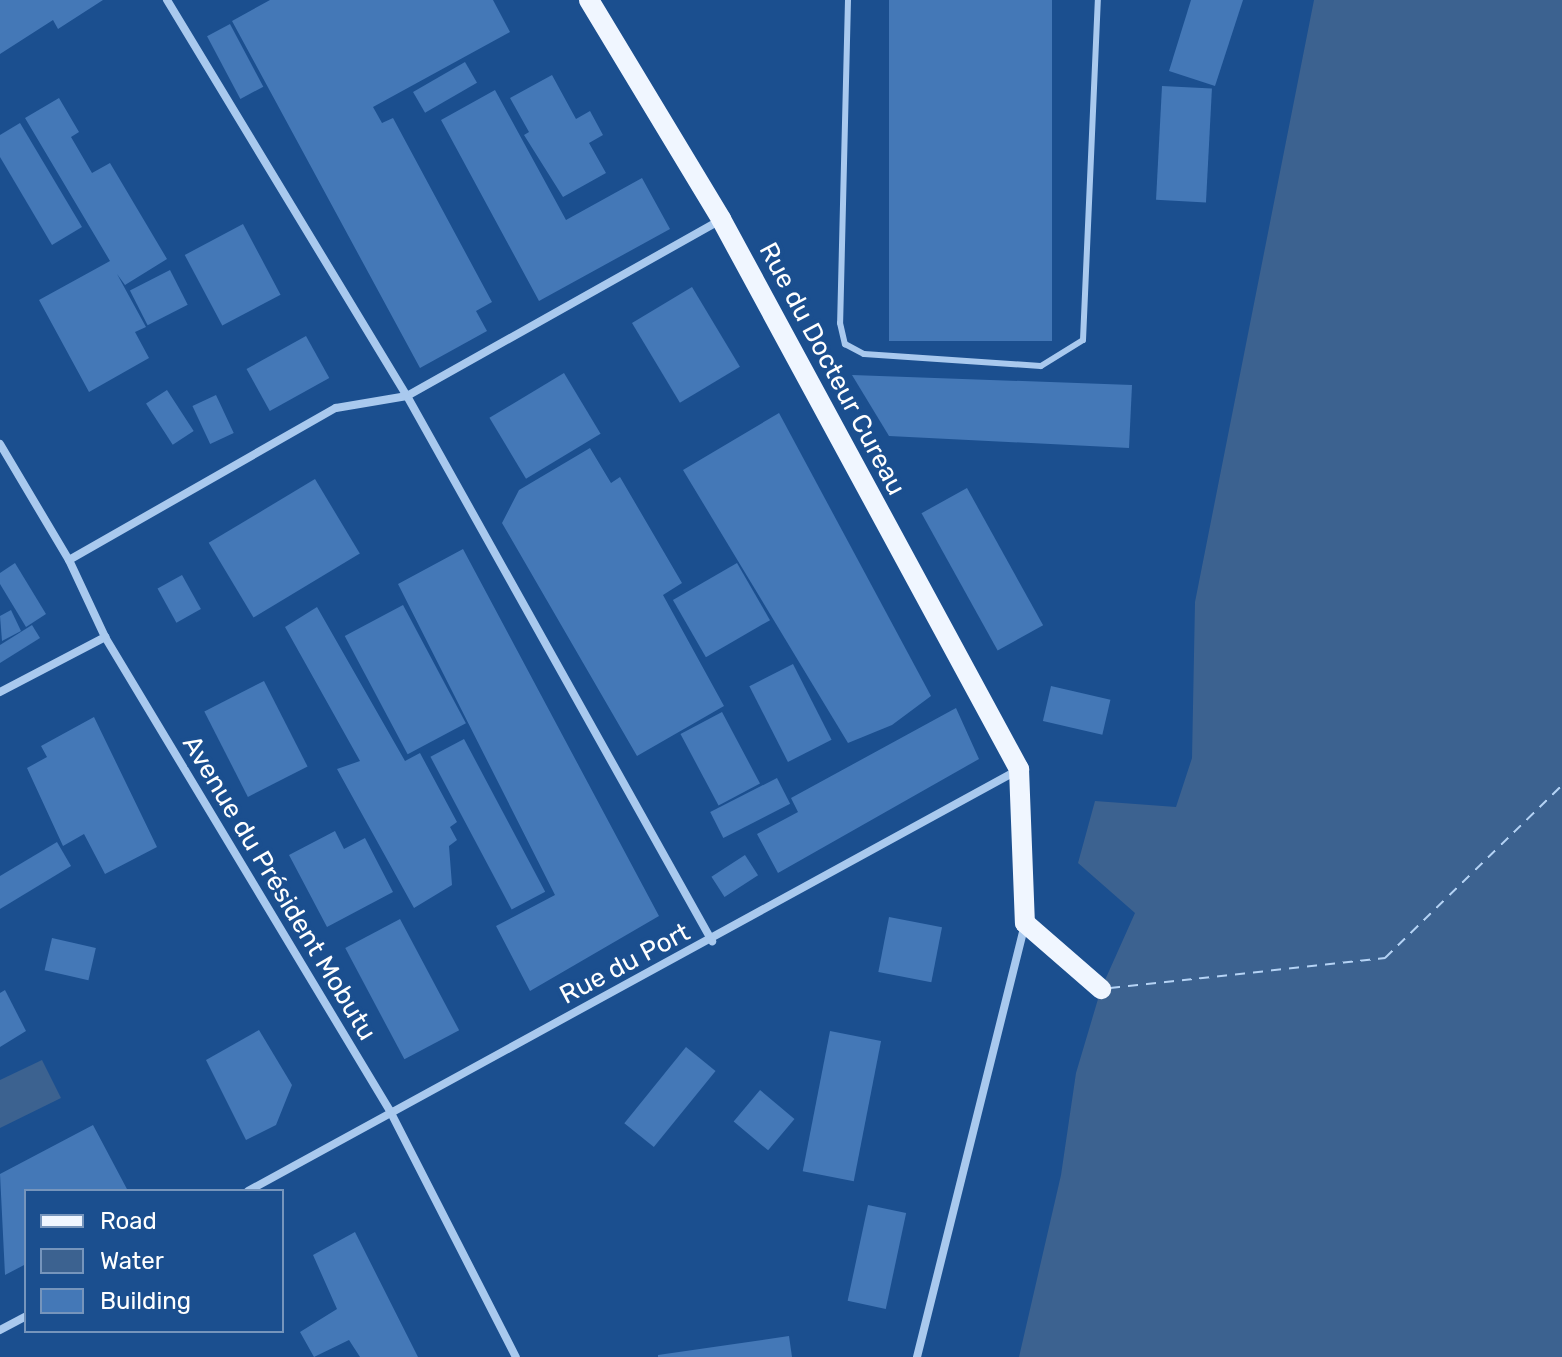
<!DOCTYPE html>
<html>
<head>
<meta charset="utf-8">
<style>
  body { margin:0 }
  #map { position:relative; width:1562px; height:1357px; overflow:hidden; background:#1b4f8f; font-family:Rubik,sans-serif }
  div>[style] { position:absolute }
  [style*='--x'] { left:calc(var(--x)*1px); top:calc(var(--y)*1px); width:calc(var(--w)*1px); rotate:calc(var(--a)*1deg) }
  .water>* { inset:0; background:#3c6290 }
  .ferry>* { height:2px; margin-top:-1px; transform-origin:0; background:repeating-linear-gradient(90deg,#b5d3f5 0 10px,transparent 0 18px) }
  .building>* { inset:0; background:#4478b7; transform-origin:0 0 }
  .service>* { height:6px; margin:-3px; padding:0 3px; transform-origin:3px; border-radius:3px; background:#a9c9ee }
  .minor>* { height:8px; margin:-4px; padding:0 4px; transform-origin:4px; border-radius:4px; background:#a9c9ee }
  .primary>* { height:20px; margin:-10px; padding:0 10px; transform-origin:10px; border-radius:10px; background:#f0f6ff }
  span { translate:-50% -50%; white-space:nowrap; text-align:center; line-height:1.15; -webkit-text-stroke:8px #1b4f8f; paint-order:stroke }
  .street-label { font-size:26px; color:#fff }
  .legend { position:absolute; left:24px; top:1189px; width:260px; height:144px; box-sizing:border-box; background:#1b4f8f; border:2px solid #7695bc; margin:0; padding:10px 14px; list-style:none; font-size:24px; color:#fff }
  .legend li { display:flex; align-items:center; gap:16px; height:40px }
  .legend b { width:40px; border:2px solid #7695bc }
</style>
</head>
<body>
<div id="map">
  <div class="water">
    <div style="clip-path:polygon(1314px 0,1562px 0,1562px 1357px,1019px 1357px,1061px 1175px,1076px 1073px,1101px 989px,1135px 913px,1078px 863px,1095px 801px,1176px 807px,1192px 758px,1195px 602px)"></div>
    <div style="clip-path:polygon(42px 1060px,61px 1098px,0 1128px,0 1080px)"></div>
  </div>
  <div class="ferry">
    <div style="--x:1110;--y:988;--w:277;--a:-6.2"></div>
    <div style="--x:1385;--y:958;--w:248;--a:-44.3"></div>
  </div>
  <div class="building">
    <div style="clip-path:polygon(0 0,103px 0,58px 29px,53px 20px,0 54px)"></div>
    <div style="clip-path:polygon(270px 0,493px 0,510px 32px,373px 107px,382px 123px,393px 118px,492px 302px,476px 311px,487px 331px,420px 368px,232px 21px)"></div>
    <div style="left:889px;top:0;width:163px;height:341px"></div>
    <div style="clip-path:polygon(1191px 0,1243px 0,1215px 86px,1169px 71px)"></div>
    <div style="left:230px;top:24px;width:71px;height:26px;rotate:62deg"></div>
    <div style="left:465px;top:62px;width:24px;height:60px;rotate:60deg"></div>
    <div style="clip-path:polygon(552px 75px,576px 119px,590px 111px,603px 135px,589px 143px,606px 173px,563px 197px,524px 135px,529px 132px,510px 98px)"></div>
    <div style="left:1162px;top:86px;width:50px;height:114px;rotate:3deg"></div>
    <div style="clip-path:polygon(495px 90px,566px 220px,642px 178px,670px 229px,539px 301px,441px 120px)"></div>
    <div style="clip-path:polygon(59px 98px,79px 132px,71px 137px,92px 173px,110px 163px,167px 259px,125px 285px,117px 274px,146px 327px,135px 332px,149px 358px,89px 392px,39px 300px,110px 261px,25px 118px)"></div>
    <div style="clip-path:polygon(20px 123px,82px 227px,52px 245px,0 157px,0 135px)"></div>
    <div style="left:243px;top:224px;width:80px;height:66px;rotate:62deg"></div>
    <div style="left:170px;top:270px;width:39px;height:45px;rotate:63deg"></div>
    <div style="left:692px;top:287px;width:93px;height:70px;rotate:59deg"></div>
    <div style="left:306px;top:336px;width:48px;height:68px;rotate:61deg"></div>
    <div style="left:564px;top:373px;width:71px;height:87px;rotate:59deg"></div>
    <div style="clip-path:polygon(852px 375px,1132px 385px,1129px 448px,889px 436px)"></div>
    <div style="left:167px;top:390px;width:49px;height:25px;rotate:57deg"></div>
    <div style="left:216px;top:395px;width:42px;height:26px;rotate:65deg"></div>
    <div style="clip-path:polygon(779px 413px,931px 696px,892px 725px,848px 743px,683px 470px)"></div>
    <div style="clip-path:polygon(590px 448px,611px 483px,620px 477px,682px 583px,663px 595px,724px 706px,637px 756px,502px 523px,519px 490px)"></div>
    <div style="left:315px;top:479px;width:87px;height:124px;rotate:59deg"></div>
    <div style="left:967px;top:488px;width:157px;height:52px;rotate:61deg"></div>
    <div style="clip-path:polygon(463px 549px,659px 916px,530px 991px,496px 926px,555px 895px,398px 584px)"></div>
    <div style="clip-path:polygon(15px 563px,46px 614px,26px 627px,0 584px,0 573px)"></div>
    <div style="left:737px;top:563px;width:66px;height:74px;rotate:60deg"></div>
    <div style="left:182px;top:575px;width:39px;height:28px;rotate:61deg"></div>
    <div style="left:403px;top:605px;width:134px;height:66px;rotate:62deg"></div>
    <div style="clip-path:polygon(317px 607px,405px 761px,420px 753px,457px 822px,450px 827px,457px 840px,449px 846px,452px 885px,414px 908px,337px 769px,360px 761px,285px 627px)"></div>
    <div style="clip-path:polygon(11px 610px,21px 631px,2px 641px,0 616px)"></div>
    <div style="clip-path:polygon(32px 625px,40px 638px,0 663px,0 645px)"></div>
    <div style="left:793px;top:664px;width:85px;height:49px;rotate:63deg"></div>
    <div style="left:264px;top:681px;width:96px;height:67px;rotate:63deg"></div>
    <div style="left:1051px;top:686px;width:61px;height:36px;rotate:13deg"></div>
    <div style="clip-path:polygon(956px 708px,979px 759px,778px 873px,757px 834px,798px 812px,791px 798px)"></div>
    <div style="left:722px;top:712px;width:81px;height:47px;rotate:62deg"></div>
    <div style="clip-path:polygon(94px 717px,157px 847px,105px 874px,84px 834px,63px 846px,27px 768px,47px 757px,41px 746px)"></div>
    <div style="left:464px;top:739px;width:173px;height:38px;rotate:62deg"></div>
    <div style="left:777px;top:778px;width:29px;height:75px;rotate:63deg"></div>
    <div style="clip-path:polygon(335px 831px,344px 849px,365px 838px,393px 892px,327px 927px,289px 855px)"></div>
    <div style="clip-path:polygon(57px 842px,71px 866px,0 909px,0 876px)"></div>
    <div style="left:745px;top:855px;width:24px;height:40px;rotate:57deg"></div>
    <div style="left:889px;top:917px;width:54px;height:56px;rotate:11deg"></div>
    <div style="left:400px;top:919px;width:126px;height:62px;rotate:62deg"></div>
    <div style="left:52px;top:938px;width:45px;height:33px;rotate:13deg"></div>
    <div style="clip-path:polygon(5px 990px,26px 1031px,0 1047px,0 993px)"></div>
    <div style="clip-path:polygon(259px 1030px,292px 1085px,276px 1125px,246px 1140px,206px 1060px)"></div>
    <div style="left:830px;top:1031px;width:52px;height:143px;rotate:11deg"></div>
    <div style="left:686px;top:1047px;width:38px;height:98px;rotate:39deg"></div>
    <div style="left:760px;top:1090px;width:45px;height:41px;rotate:40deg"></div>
    <div style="clip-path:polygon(93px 1125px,128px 1191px,26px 1191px,26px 1264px,5px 1275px,0 1174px)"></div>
    <div style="left:868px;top:1205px;width:39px;height:98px;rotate:12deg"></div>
    <div style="clip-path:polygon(355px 1232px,418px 1357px,360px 1357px,349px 1340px,314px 1357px,300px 1332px,337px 1309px,313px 1255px)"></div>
    <div style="clip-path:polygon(789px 1336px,792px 1357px,658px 1357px,658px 1355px)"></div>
  </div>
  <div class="service">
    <div style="--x:848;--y:0;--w:323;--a:91.4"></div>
    <div style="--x:840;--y:323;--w:22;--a:77"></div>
    <div style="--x:845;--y:344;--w:21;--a:28"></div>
    <div style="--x:864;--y:354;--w:177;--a:3.9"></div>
    <div style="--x:1041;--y:366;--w:49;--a:-31.8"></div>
    <div style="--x:1083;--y:340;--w:340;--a:-87.5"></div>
  </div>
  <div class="minor">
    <div style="--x:167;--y:0;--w:463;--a:58.8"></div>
    <div style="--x:407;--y:396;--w:625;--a:60.77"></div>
    <div style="--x:0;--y:444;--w:135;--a:59.3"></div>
    <div style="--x:69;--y:560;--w:85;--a:64.9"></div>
    <div style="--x:105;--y:637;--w:553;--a:58.98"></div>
    <div style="--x:390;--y:1111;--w:276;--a:62.9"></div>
    <div style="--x:69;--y:560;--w:307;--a:-29.7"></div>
    <div style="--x:336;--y:408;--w:72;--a:-9.6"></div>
    <div style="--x:407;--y:396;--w:360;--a:-29.3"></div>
    <div style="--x:0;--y:692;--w:119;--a:-27.6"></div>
    <div style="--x:248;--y:1191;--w:875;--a:-28.67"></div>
    <div style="--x:0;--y:1330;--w:30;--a:-28"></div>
    <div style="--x:917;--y:1357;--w:443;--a:-76"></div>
  </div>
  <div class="primary">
    <div style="--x:589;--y:0;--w:256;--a:58.9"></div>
    <div style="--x:721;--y:219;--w:626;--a:61.55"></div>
    <div style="--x:1019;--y:769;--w:154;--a:87.8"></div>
    <div style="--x:1025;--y:923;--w:101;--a:41"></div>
  </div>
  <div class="street-label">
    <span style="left:832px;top:369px;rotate:62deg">Rue du Docteur Cureau</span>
    <span style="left:279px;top:888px;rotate:59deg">Avenue du Président Mobutu</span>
    <span style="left:625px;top:964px;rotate:-28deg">Rue du Port</span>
  </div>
  <ul class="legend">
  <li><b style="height:10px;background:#f0f6ff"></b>Road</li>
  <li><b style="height:22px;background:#3c6290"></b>Water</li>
  <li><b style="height:22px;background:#4478b7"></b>Building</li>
  </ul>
</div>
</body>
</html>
